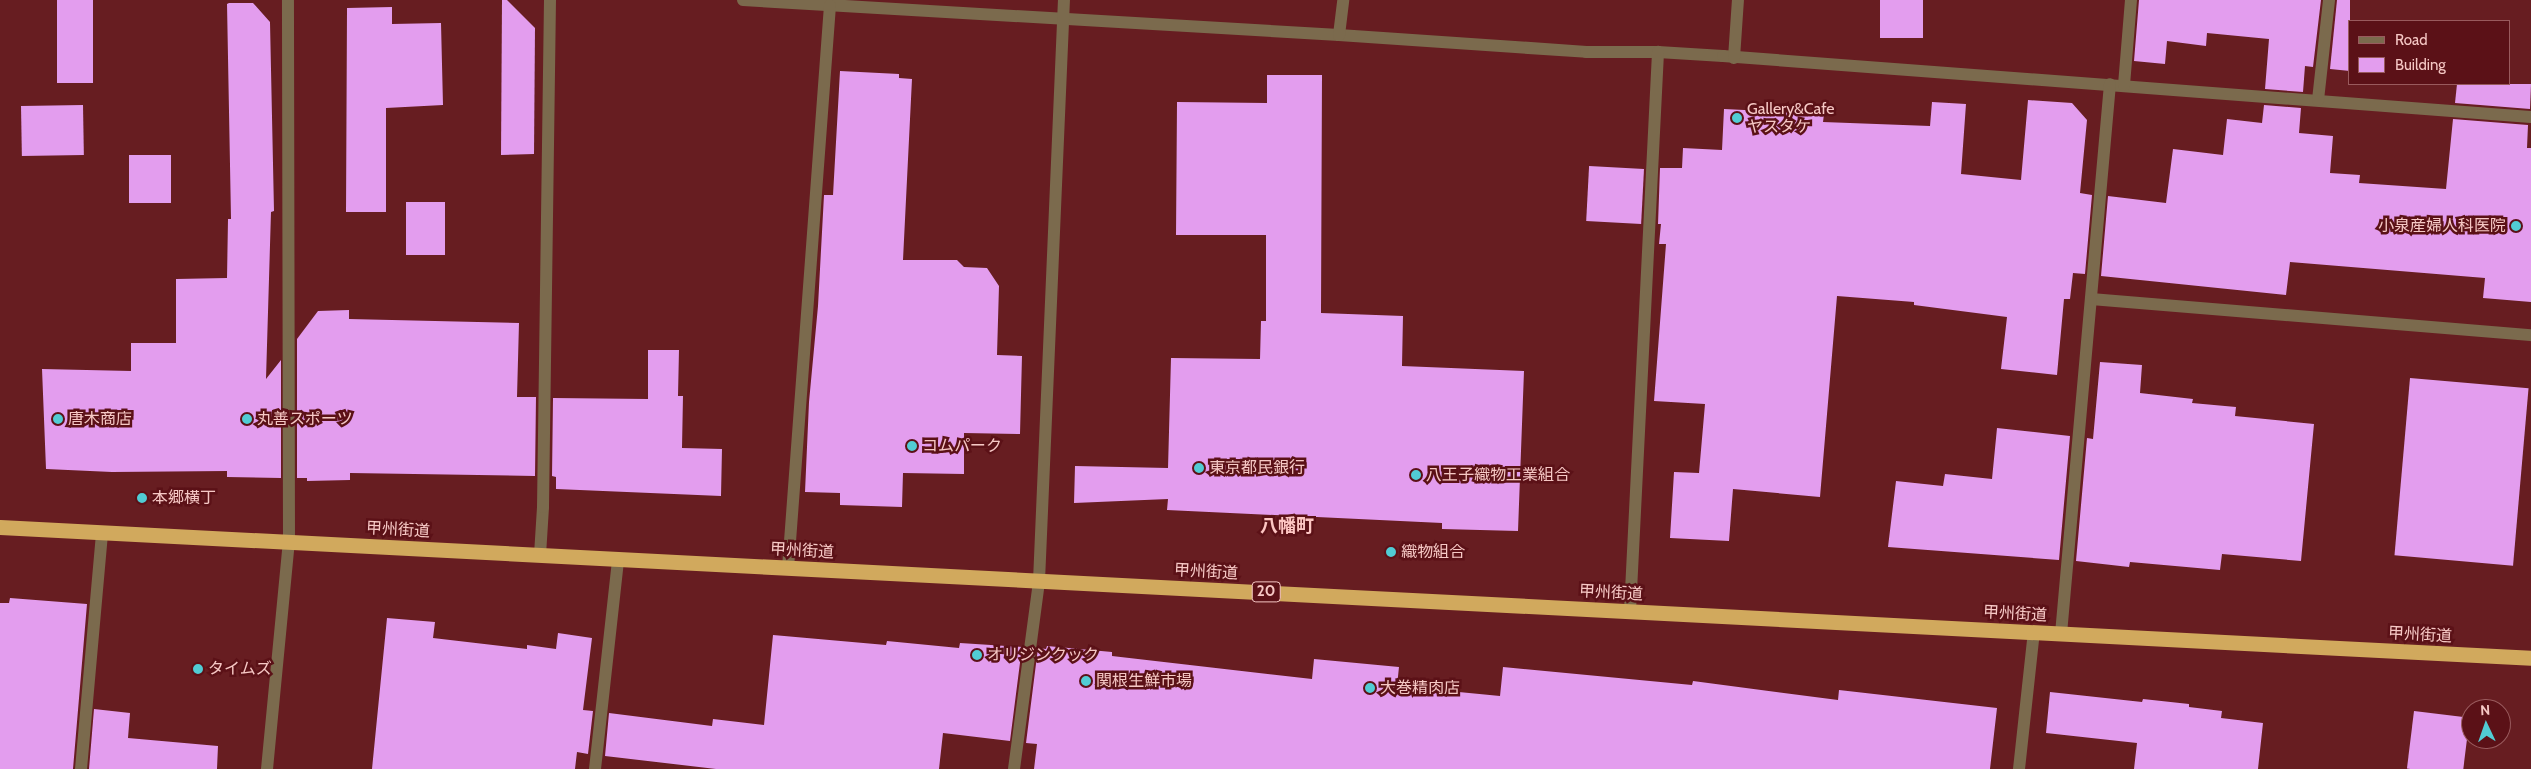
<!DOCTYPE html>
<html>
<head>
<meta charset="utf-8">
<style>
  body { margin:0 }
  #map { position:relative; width:2531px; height:769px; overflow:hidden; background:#671d21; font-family:Cabin,"Noto Sans JP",sans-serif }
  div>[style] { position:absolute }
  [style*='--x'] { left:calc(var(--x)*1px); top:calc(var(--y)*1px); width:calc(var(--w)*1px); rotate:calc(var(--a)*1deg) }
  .building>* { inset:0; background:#e39dee; transform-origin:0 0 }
  .minor>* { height:12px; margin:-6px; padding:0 6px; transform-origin:6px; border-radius:6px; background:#7b6a4d }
  .highway>* { height:15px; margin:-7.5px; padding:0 7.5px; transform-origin:7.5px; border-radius:7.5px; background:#d1a95d }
  .dots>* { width:14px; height:14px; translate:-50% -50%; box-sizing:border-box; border:2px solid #5b1117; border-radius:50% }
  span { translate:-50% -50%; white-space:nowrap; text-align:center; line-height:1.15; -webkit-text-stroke:5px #5b1117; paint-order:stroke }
  .shield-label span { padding:1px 4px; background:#5b1117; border:1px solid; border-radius:4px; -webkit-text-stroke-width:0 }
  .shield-label { font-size:15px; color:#f6c8c5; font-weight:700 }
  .poi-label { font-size:16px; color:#f6c8c5 }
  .left { translate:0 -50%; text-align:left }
  .right { translate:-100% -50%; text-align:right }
  .street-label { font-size:16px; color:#f6c8c5 }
  .neighbourhood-label { font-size:18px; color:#fdc6c3; font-weight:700 }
  .legend { position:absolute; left:2348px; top:20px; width:162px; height:65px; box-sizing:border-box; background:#5b1117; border:1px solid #995a5d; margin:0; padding:6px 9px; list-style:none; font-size:15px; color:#f6c8c5 }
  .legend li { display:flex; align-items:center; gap:10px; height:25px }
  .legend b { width:25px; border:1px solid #995a5d }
  .north { position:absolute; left:2461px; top:699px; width:50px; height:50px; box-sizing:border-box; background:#5b1117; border:1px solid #995a5d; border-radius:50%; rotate:357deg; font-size:14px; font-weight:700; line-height:20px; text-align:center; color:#f6c8c5 }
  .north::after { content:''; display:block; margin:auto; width:18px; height:22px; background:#51ccd4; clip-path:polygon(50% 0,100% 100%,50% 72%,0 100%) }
</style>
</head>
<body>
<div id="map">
  <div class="building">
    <div style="left:57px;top:0;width:36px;height:83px"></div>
    <div style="clip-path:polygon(502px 0,507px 0,535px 28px,534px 154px,501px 155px)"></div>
    <div style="left:1880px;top:0;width:43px;height:38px"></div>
    <div style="clip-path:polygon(2139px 0,2321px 0,2313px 67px,2305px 66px,2303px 92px,2265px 89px,2269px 39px,2207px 33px,2206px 46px,2167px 41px,2165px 64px,2134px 61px)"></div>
    <div style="clip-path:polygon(2337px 0,2350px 0,2350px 71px,2330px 69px)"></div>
    <div style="clip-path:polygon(229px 3px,253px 3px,270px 22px,274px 211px,271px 212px,266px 379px,281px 360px,281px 478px,227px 477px,227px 471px,112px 472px,46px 469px,42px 369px,131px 371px,131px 343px,176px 343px,176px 279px,227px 278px,228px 219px,231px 219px,227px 4px)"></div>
    <div style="clip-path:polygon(392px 7px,392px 24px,441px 23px,443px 105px,386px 108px,386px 212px,346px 212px,347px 8px)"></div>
    <div style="clip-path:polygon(840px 71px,899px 74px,899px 78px,912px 79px,903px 260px,957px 260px,964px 267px,987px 268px,999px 286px,997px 355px,1022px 356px,1020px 434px,964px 433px,964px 474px,903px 473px,902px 507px,840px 505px,840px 493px,805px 492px,809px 402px,818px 306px,824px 195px,833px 195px)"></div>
    <div style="clip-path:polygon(1267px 75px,1322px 75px,1321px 313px,1403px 316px,1402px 366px,1524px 371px,1518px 531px,1442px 529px,1442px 523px,1167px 510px,1168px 499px,1074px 503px,1075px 466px,1168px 468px,1171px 358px,1260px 359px,1261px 321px,1266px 321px,1266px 235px,1176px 235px,1177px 102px,1267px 103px)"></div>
    <div style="clip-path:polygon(2457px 84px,2531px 84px,2530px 109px,2455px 103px)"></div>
    <div style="clip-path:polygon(2028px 100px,2072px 103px,2087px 120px,2080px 193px,2092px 195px,2085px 274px,2073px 273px,2070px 299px,2064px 299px,2057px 375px,2001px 369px,2007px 317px,1914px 305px,1914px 302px,1837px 296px,1820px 497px,1733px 489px,1729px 541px,1670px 538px,1674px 472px,1699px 473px,1705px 404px,1654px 401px,1666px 244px,1659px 244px,1661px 224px,1658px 224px,1660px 168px,1682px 168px,1683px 148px,1722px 150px,1724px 109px,1824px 114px,1823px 122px,1930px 126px,1932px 102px,1966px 104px,1961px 174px,2021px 180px)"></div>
    <div style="left:83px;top:105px;width:50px;height:62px;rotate:89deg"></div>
    <div style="clip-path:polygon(2264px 105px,2301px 108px,2299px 133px,2333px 136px,2330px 173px,2360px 175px,2359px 183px,2446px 189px,2453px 119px,2528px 125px,2527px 148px,2531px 148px,2531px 302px,2483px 298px,2485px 278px,2290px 262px,2286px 295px,2101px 276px,2108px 196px,2166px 203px,2173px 149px,2223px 155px,2227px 119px,2262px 123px)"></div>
    <div style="left:129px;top:155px;width:42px;height:48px"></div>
    <div style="left:1644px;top:169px;width:55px;height:55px;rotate:93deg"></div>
    <div style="left:406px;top:202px;width:39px;height:53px"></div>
    <div style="clip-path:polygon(349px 310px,349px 319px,519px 323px,517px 397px,536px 397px,535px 476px,350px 473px,350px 480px,307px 481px,307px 478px,297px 478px,297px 339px,318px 311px)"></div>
    <div style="clip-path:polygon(648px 350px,679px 350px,678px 396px,683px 396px,682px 448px,722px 449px,721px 496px,556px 489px,556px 477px,552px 476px,553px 398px,648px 399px)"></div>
    <div style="clip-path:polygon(2100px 362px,2142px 365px,2140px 393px,2193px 399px,2192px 403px,2236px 407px,2235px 416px,2314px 424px,2301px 561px,2222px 554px,2220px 570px,2130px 562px,2129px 567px,2076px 561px,2087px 438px,2093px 439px)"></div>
    <div style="left:2410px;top:378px;width:119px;height:178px;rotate:5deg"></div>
    <div style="clip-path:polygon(1997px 428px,2070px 436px,2059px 560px,1888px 547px,1896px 481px,1943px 486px,1945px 474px,1992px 479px)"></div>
    <div style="clip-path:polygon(10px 598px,87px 604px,73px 769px,0 769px,0 603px,9px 603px)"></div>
    <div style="clip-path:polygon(387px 618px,435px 622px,433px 638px,527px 649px,527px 645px,556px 649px,558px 633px,592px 638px,583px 710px,593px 711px,588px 754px,577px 752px,575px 769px,372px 769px)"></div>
    <div style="clip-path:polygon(773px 635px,886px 645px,887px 641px,959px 648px,960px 643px,1022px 647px,1010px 741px,943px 733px,939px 769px,716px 769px,605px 756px,609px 713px,712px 726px,713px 719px,764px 725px)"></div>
    <div style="clip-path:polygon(1047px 646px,1112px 652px,1112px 656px,1312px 679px,1314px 659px,1399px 667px,1397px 686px,1500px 696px,1503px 667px,1692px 685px,1693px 681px,1838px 700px,1839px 690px,1997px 708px,1990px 769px,1034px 769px,1037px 744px,1026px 743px,1038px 648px,1046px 649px)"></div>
    <div style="clip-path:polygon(2050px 692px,2142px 702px,2143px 699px,2189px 704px,2189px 707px,2222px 711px,2221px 718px,2263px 723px,2258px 769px,2134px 769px,2137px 743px,2046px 733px)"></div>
    <div style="clip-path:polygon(94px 709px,130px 713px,128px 738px,218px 746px,217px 769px,89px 769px)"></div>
    <div style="left:2414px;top:711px;width:56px;height:58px;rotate:7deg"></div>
  </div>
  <div class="minor">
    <div style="--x:743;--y:0;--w:597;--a:3.36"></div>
    <div style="--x:1339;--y:35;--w:248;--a:3.9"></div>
    <div style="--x:1586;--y:52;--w:72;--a:0"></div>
    <div style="--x:1658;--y:52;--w:65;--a:3.5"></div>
    <div style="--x:1723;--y:56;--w:810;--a:4.32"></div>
    <div style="--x:1339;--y:35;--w:35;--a:-83"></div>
    <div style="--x:1734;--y:58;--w:58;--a:-86.1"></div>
    <div style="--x:2124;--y:85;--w:85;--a:-85.3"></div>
    <div style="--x:2318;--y:100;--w:101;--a:-83.7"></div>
    <div style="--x:2091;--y:299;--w:441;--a:4.7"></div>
    <div style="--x:540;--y:555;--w:48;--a:-86.4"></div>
    <div style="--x:543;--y:507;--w:507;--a:-89.21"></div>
    <div style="--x:788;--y:568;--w:564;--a:-85.73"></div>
    <div style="--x:1630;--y:611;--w:560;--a:-87.13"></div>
    <div style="--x:2061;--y:634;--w:552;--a:-84.91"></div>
    <div style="--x:81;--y:769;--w:238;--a:-84.9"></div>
    <div style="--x:267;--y:769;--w:228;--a:-84.5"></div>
    <div style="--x:289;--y:542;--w:542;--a:-90.11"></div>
    <div style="--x:595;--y:769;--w:211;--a:-83.7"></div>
    <div style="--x:1014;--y:769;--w:190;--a:-82.4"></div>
    <div style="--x:1039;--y:581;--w:582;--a:-87.54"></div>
    <div style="--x:2019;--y:769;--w:138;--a:-83.8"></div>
  </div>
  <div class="highway">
    <div style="--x:0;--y:527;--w:2534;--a:2.96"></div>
  </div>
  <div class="dots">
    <div style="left:1737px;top:118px;background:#51ccd4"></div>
    <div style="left:2516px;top:226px;background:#51ccd4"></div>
    <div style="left:58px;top:419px;background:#51ccd4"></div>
    <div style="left:247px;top:419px;background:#51ccd4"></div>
    <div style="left:912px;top:446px;background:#51ccd4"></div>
    <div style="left:1199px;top:468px;background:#51ccd4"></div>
    <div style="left:1416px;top:475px;background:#51ccd4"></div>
    <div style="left:142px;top:498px;background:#51ccd4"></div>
    <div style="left:1391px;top:552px;background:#51ccd4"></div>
    <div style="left:977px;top:655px;background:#51ccd4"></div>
    <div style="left:198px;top:669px;background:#51ccd4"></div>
    <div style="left:1086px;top:681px;background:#51ccd4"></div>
    <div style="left:1370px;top:688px;background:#51ccd4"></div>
  </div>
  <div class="shield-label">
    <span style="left:1266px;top:592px">20</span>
  </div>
  <div class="poi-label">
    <span class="left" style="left:1747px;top:118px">Gallery&amp;Cafe<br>ヤスタケ</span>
    <span class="right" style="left:2506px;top:226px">小泉産婦人科医院</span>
    <span class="left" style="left:68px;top:419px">唐木商店</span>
    <span class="left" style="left:257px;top:419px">丸善スポーツ</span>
    <span class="left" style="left:922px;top:446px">コムパーク</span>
    <span class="left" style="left:1209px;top:468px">東京都民銀行</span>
    <span class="left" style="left:1426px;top:475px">八王子織物工業組合</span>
    <span class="left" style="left:152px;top:498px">本郷横丁</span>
    <span class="left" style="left:1401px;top:552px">織物組合</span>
    <span class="left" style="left:987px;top:655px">オリジンクック</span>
    <span class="left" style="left:208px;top:669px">タイムズ</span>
    <span class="left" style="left:1096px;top:681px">関根生鮮市場</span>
    <span class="left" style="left:1380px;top:688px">大巻精肉店</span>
  </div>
  <div class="street-label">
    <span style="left:398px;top:530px;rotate:3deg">甲州街道</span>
    <span style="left:802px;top:551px;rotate:3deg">甲州街道</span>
    <span style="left:1206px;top:572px;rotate:3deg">甲州街道</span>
    <span style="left:1611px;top:593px;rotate:3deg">甲州街道</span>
    <span style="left:2015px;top:614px;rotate:3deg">甲州街道</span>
    <span style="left:2420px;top:635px;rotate:3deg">甲州街道</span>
  </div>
  <div class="neighbourhood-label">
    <span style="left:1287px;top:526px">八幡町</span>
  </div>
  <ul class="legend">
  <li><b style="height:6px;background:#7b6a4d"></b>Road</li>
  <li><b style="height:14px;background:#e39dee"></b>Building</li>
  </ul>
  <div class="north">N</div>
</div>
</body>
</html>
